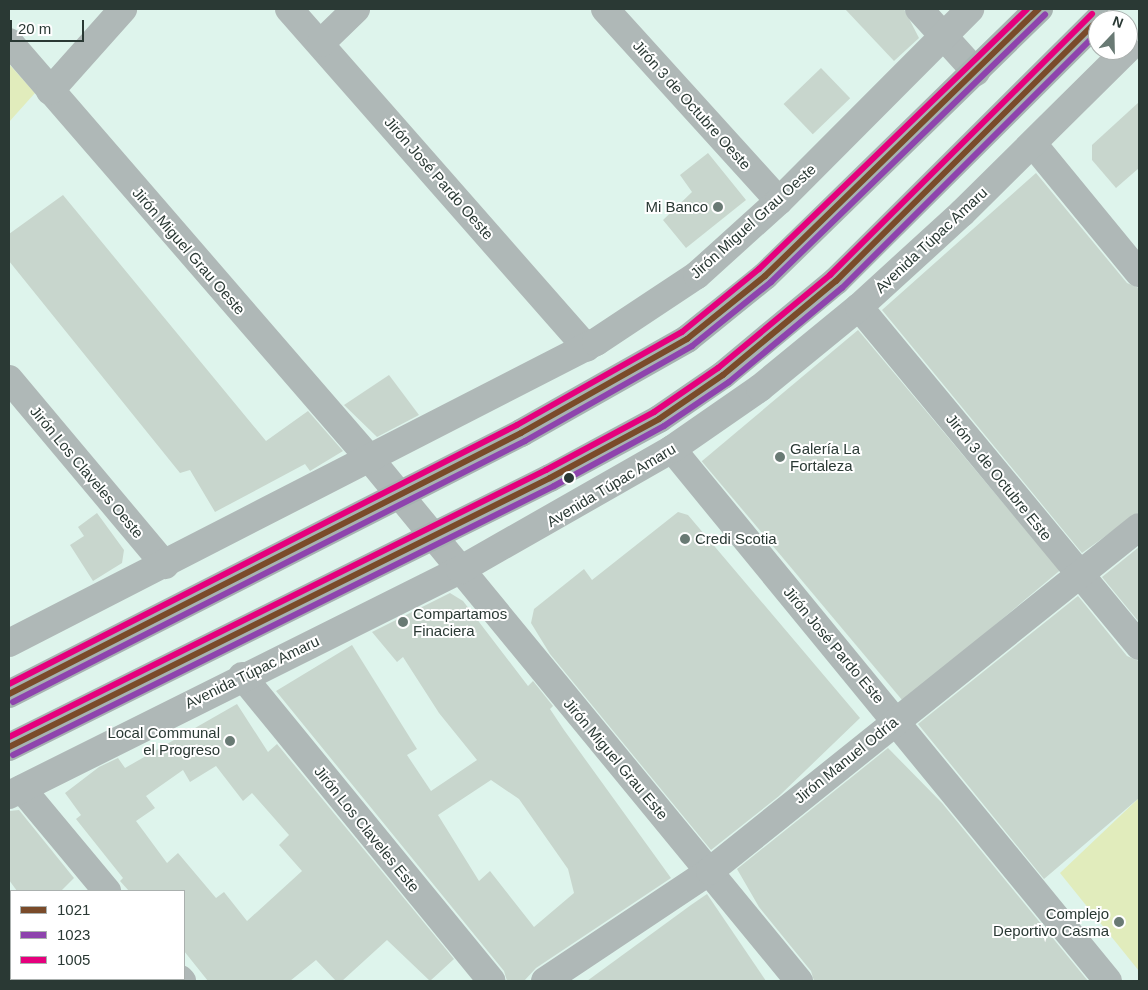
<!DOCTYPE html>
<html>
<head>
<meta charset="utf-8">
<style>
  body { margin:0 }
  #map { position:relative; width:1148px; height:990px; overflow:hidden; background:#def4ec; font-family:Arial,sans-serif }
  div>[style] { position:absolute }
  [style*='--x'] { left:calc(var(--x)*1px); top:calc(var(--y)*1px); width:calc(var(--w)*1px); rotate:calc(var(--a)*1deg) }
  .green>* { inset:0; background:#e1ecbc }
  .building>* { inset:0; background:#c8d6cd; transform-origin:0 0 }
  .minor>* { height:28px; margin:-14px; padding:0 14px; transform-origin:14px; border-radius:14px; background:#afb8b7 }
  .trunk>* { height:28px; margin:-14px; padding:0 14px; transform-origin:14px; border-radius:14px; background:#a6b3b1 }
  .bus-1>* { height:6px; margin:-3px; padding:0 3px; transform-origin:3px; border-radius:3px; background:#7a4b2a }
  .bus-2>* { height:6px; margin:-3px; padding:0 3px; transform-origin:3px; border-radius:3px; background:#8e44ad }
  .bus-3>* { height:6px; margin:-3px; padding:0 3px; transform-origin:3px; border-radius:3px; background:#e5007d }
  .dots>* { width:14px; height:14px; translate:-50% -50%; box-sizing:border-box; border:2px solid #fff; border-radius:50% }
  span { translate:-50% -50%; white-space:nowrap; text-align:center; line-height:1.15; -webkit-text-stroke:4px #fff; paint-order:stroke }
  .street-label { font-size:15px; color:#2a3934 }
  .poi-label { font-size:15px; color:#2a3934 }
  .right { translate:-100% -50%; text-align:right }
  .left { translate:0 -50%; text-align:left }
  .frame { position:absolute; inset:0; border:10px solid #2a3934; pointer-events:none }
  .legend { position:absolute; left:10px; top:890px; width:175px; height:90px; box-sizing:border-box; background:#fff; border:1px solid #aab0ae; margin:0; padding:6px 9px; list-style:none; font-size:15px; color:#2a3934 }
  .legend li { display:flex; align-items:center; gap:10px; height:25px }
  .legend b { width:25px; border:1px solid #aab0ae }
  .north { position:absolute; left:1088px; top:10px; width:50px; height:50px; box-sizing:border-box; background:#fff; border:1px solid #aab0ae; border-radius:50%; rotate:21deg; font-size:14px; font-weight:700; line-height:20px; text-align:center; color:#2a3934 }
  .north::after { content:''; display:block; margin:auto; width:18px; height:22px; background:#697a74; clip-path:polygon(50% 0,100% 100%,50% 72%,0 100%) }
  .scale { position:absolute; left:10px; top:20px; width:74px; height:22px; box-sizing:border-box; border:2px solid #2a3934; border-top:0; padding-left:6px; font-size:15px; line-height:18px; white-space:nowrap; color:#2a3934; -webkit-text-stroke:4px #fff; paint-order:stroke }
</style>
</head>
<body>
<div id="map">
  <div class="green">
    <div style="clip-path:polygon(9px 64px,35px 93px,9px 122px)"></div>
    <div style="clip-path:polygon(1139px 798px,1139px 971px,1060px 873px)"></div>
  </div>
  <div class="building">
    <div style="clip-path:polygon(845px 9px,904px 9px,919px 38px,894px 61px)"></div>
    <div style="left:821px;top:68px;width:42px;height:52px;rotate:46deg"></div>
    <div style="clip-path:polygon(1139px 102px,1139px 168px,1116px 188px,1092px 160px,1092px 145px)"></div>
    <div style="clip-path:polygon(708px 153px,746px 200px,686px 248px,663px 220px,692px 192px,680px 175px)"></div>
    <div style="clip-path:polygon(1036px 173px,1127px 283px,1139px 288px,1139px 512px,1082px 553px,882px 310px)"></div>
    <div style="clip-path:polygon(63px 195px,266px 441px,308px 411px,343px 451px,310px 471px,305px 464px,215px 512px,190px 470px,180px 473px,9px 261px,9px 234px)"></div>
    <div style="left:858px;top:330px;width:314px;height:204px;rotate:50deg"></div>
    <div style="clip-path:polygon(389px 375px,419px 415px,377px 437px,344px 405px)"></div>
    <div style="clip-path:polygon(678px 512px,688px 515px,860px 718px,779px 796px,711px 850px,550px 654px,531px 623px,534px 609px,584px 569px,592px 580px)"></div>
    <div style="clip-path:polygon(97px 513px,124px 550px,122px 563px,93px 581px,70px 545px,84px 536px,78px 527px)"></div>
    <div style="clip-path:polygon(1139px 547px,1139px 622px,1102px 577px)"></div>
    <div style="clip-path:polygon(evenodd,450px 593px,463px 601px,528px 686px,533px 681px,553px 706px,550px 709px,564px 730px,671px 878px,536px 968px,524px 981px,507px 981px,504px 971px,276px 691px,352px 645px,417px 749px,407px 755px,431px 791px,477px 760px,439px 713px,403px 657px,397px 662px,372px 632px,450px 593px,491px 780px,519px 799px,568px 869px,574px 893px,534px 927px,490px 871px,479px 881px,438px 815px,491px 780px)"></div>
    <div style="clip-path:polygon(1078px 596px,1127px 656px,1139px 661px,1139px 798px,1044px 879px,918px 724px)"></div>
    <div style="clip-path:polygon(evenodd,237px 704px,268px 752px,277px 744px,454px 959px,430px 981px,387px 940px,342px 981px,336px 981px,316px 960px,290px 981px,208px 981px,184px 951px,184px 891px,129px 891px,120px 881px,123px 878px,76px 819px,81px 815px,65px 793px,99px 767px,118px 758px,125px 768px,237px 704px,216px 766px,243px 801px,252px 793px,289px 835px,279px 845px,302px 871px,247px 921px,224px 892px,216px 898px,178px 853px,167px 863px,136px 821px,155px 808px,146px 796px,183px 770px,190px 782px,216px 766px)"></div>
    <div style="clip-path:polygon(888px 748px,942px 803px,1088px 981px,814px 981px,811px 971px,759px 907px,737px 869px)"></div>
    <div style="clip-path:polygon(19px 810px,74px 878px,61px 891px,17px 891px,9px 880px,9px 811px)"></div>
    <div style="clip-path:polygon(707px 894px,766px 981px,587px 981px,691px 905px)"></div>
  </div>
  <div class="minor">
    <div style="--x:289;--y:9;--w:451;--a:48.7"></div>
    <div style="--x:605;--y:9;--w:259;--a:47.8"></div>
    <div style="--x:919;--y:9;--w:85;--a:47.9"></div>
    <div style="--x:9;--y:42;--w:552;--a:49.12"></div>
    <div style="--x:370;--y:459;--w:676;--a:50.59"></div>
    <div style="--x:321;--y:43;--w:49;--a:-44.2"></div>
    <div style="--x:50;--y:91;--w:110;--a:-48.3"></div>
    <div style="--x:1033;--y:144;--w:167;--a:50.6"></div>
    <div style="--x:859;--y:307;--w:440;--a:50.4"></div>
    <div style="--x:9;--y:379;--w:243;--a:50"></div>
    <div style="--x:672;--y:449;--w:688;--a:50.66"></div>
    <div style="--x:9;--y:643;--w:660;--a:-27.15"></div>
    <div style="--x:596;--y:342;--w:121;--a:-33.6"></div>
    <div style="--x:697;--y:275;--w:110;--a:-42.1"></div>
    <div style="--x:779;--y:201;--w:271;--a:-45.1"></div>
    <div style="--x:242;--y:676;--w:394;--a:50.7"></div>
    <div style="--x:22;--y:789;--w:133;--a:50.2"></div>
    <div style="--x:9;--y:795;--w:504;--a:-26.51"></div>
    <div style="--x:460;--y:570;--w:244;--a:-29.7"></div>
    <div style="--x:672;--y:449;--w:107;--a:-34.7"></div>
    <div style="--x:760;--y:388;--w:128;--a:-39.3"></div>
    <div style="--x:859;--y:307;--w:139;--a:-42.4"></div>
    <div style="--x:962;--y:213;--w:232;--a:-44.7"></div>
    <div style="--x:180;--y:979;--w:3;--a:45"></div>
    <div style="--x:545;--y:981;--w:198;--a:-33.7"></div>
    <div style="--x:710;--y:871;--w:550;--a:-38.72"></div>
  </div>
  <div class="trunk">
    <div style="--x:9;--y:694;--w:575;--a:-27.01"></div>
    <div style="--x:521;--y:433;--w:191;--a:-29.5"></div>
    <div style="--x:687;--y:339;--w:100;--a:-38.9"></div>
    <div style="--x:765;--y:276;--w:383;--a:-44.3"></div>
    <div style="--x:9;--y:747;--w:604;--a:-26.44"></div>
    <div style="--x:550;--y:478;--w:124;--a:-28.4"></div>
    <div style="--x:659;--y:419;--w:78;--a:-34.5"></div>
    <div style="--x:723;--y:375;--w:147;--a:-39.8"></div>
    <div style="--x:836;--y:281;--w:370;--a:-44.9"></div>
  </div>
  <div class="bus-1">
    <div style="--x:9;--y:694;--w:575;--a:-27.01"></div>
    <div style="--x:521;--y:433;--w:191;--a:-29.5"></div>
    <div style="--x:687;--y:339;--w:100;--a:-38.9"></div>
    <div style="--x:765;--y:276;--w:383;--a:-44.3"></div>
    <div style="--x:9;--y:747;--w:604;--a:-26.44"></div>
    <div style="--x:550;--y:478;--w:124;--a:-28.4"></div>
    <div style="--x:659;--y:419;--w:78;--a:-34.5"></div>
    <div style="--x:723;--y:375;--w:147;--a:-39.8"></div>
    <div style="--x:836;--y:281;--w:370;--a:-44.9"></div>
  </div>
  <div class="bus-2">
    <div style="--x:13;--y:702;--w:575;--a:-27.01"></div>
    <div style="--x:525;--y:441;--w:192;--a:-29.6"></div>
    <div style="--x:692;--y:346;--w:102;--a:-39"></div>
    <div style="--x:771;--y:282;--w:383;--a:-44.3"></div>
    <div style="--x:13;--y:755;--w:604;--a:-26.44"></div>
    <div style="--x:554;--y:486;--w:125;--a:-28.6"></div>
    <div style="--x:664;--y:426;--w:78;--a:-34.1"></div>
    <div style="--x:729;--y:382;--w:147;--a:-39.8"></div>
    <div style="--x:842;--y:288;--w:362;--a:-45"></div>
  </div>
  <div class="bus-3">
    <div style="--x:9;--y:684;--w:570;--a:-27.01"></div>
    <div style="--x:517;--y:425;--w:189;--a:-29.4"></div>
    <div style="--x:682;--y:332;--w:99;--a:-39.3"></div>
    <div style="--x:759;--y:269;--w:373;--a:-44.1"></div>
    <div style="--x:9;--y:737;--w:600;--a:-26.44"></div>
    <div style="--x:546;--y:470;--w:123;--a:-28.2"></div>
    <div style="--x:654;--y:412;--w:78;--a:-34.5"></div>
    <div style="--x:718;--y:368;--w:146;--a:-39.7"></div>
    <div style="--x:830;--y:275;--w:370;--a:-44.9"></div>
  </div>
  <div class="dots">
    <div style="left:718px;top:207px;background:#697a74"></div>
    <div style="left:780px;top:457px;background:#697a74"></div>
    <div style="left:569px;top:478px;background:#2a3934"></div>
    <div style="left:685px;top:539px;background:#697a74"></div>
    <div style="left:403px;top:622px;background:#697a74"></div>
    <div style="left:230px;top:741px;background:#697a74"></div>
    <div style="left:1119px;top:922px;background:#697a74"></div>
  </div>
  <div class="street-label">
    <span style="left:692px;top:105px;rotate:48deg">Jirón 3 de Octubre Oeste</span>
    <span style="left:439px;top:178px;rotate:49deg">Jirón José Pardo Oeste</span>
    <span style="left:753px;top:221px;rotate:-42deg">Jirón Miguel Grau Oeste</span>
    <span style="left:931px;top:240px;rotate:-43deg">Avenida Túpac Amaru</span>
    <span style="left:189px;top:251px;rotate:49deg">Jirón Miguel Grau Oeste</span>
    <span style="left:87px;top:472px;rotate:50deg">Jirón Los Claveles Oeste</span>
    <span style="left:999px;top:477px;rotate:51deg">Jirón 3 de Octubre Este</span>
    <span style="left:611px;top:485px;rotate:-31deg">Avenida Túpac Amaru</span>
    <span style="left:834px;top:645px;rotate:50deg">Jirón José Pardo Este</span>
    <span style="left:252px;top:672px;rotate:-26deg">Avenida Túpac Amaru</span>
    <span style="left:616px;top:759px;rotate:50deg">Jirón Miguel Grau Este</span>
    <span style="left:846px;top:760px;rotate:-39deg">Jirón Manuel Odría</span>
    <span style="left:367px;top:829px;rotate:51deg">Jirón Los Claveles Este</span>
  </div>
  <div class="poi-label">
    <span class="right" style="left:708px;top:207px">Mi Banco</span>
    <span class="left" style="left:790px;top:457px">Galería La<br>Fortaleza</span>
    <span class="left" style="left:695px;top:539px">Credi Scotia</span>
    <span class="left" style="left:413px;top:622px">Compartamos<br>Finaciera</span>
    <span class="right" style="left:220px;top:741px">Local Communal<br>el Progreso</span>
    <span class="right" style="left:1109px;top:922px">Complejo<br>Deportivo Casma</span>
  </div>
  <div class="frame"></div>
  <ul class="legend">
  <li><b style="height:6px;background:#7a4b2a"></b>1021</li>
  <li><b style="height:6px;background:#8e44ad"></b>1023</li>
  <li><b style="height:6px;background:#e5007d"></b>1005</li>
  </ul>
  <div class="north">N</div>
  <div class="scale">20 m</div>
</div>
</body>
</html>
